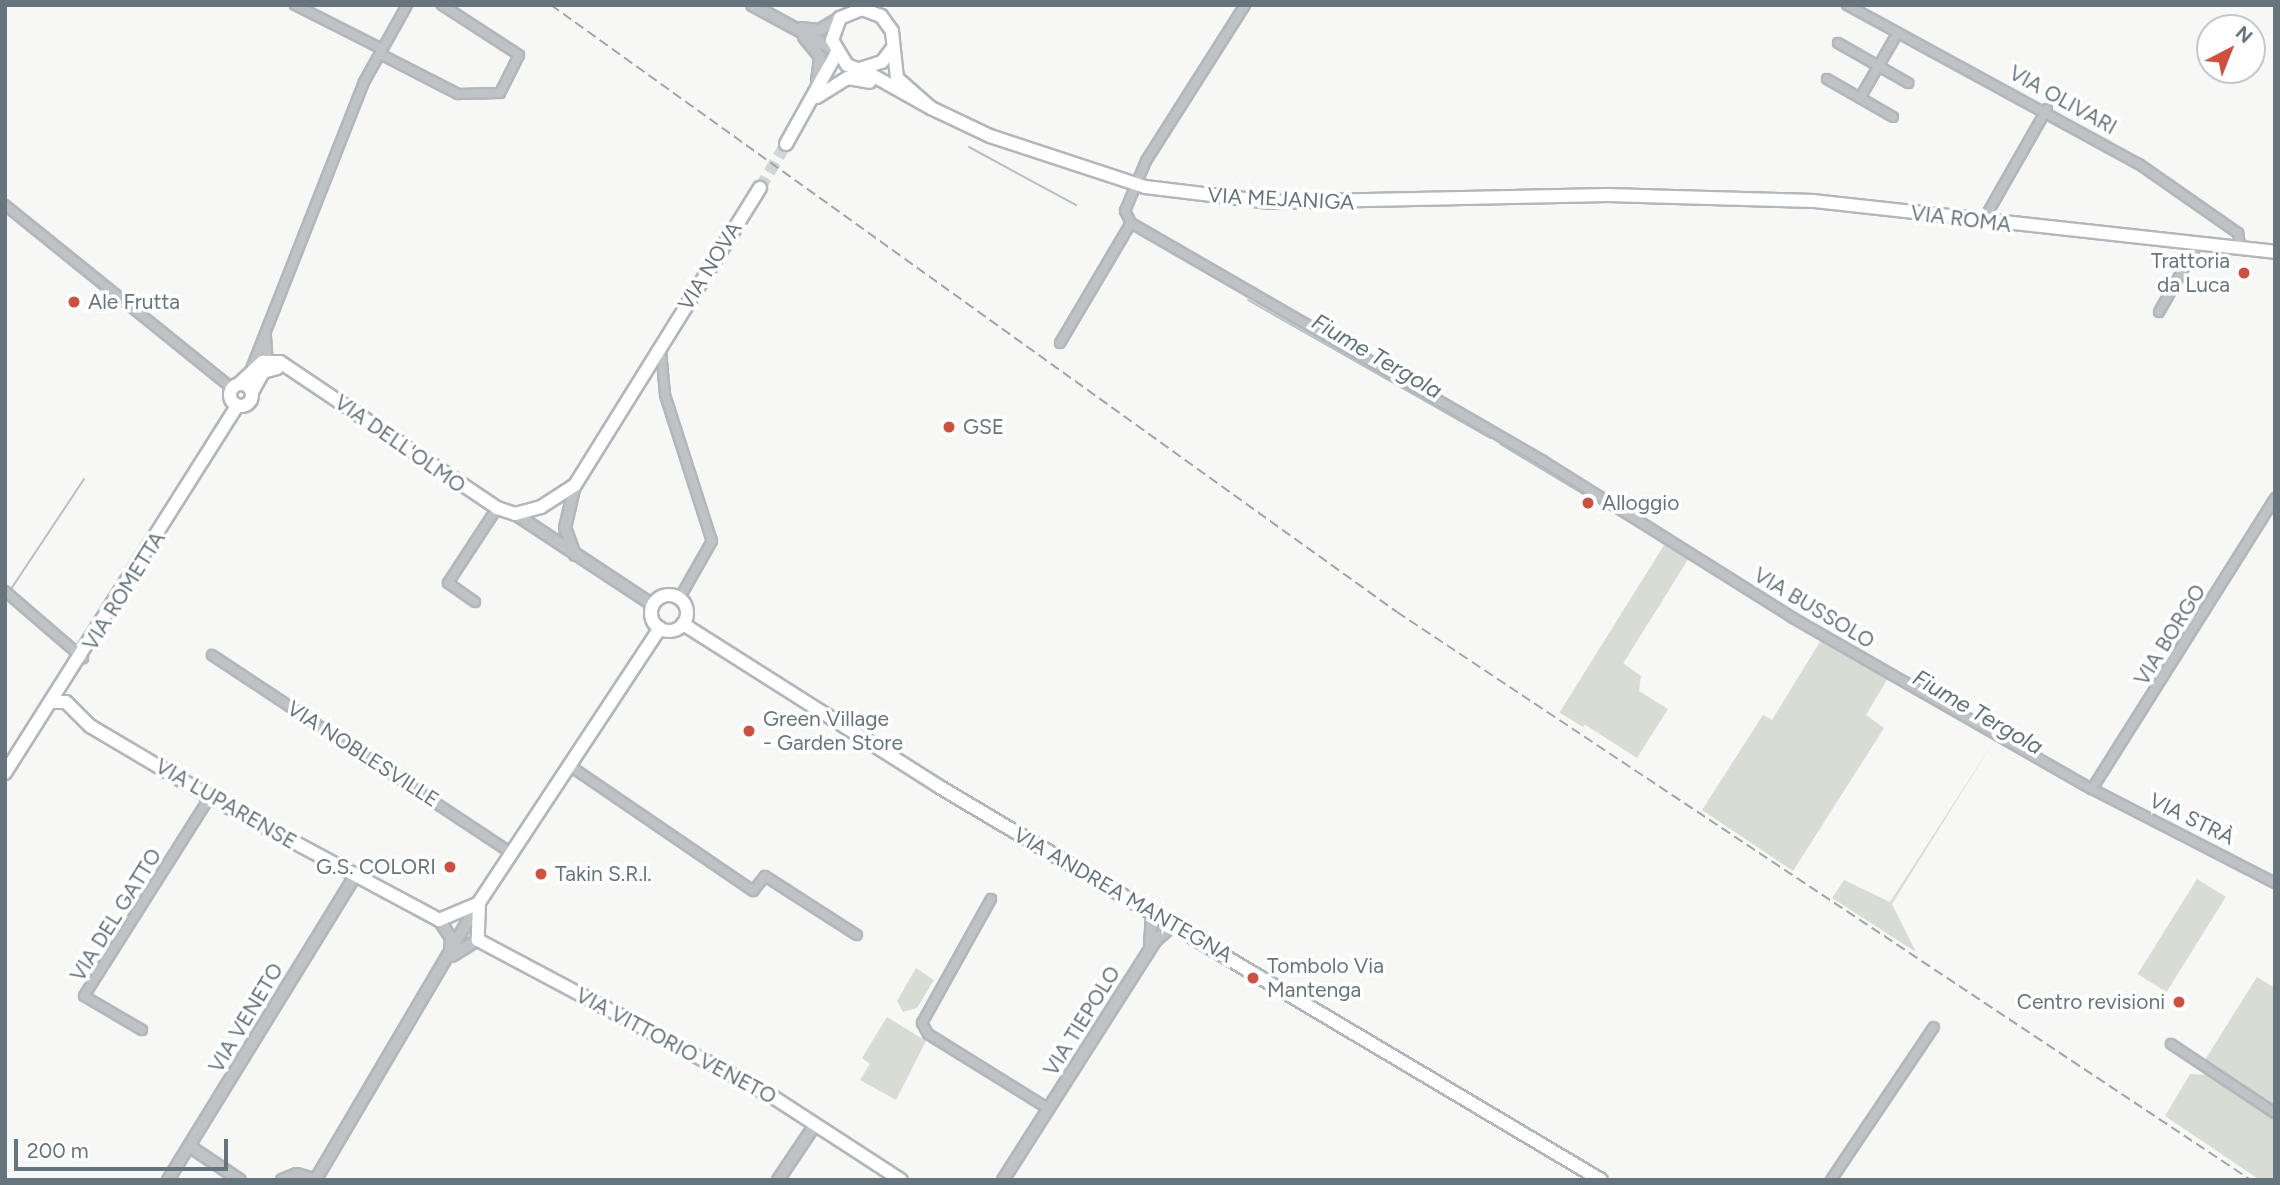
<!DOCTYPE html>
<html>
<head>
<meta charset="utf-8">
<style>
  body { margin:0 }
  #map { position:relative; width:2280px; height:1185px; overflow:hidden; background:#f7f7f5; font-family:Figtree,sans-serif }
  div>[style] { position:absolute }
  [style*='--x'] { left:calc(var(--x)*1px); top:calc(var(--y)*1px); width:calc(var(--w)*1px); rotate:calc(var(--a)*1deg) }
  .green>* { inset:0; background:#d8dcd5; transform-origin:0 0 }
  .stream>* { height:2px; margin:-1px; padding:0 1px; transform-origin:1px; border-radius:1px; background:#b5c1c4 }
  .secondary-tunnel>* { height:12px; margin-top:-6px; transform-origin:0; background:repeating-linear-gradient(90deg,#d3d6d7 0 12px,transparent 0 18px) }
  .roads { filter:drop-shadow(2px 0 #b2b7bb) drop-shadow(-2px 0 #b2b7bb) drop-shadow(0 2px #b2b7bb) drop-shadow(0 -2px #b2b7bb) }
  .minor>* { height:8px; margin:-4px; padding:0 4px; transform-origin:4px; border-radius:4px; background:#bfc3c6 }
  .tertiary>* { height:10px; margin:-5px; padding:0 5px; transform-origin:5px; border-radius:5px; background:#bfc3c6 }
  .secondary>* { height:12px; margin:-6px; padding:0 6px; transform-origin:6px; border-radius:6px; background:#fff }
  .secondary>.ring { margin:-6px; padding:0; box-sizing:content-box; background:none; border:12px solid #fff; border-radius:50% }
  .rail>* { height:2px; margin-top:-1px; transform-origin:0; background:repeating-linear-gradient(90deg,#9fa6aa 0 10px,transparent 0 15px) }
  .dots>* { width:19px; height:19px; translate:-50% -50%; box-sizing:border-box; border:4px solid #fff; border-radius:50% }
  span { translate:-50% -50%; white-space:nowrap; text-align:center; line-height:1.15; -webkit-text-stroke:7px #fff; paint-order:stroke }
  .street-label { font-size:21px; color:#66757d }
  .poi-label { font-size:21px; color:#66757d }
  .right { translate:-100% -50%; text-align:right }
  .left { translate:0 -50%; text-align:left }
  .water-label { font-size:23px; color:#607478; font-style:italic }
  .frame { position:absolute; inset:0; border:7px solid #66757d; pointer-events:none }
  .north { position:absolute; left:2196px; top:14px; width:70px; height:70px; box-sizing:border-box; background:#fff; border:2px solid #c2c8cb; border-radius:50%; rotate:42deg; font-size:19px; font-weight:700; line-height:28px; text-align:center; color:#66757d }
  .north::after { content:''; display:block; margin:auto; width:24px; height:32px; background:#cf503e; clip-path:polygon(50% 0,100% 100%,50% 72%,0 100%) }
  .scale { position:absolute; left:14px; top:1139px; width:214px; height:32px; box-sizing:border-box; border:4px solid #66757d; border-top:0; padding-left:9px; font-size:21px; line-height:24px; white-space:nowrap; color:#66757d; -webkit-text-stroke:5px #fff; paint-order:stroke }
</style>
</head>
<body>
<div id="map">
  <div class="green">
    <div style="left:1666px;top:542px;width:28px;height:201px;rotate:32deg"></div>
    <div style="clip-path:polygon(1821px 640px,1888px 678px,1866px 715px,1884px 728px,1793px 871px,1702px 810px,1763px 715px,1772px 720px)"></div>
    <div style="clip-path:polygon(1623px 663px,1641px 676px,1639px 691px,1668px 709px,1637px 758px,1584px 724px)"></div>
    <div style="clip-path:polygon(1994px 741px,1892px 904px,1916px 952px,1832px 898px,1844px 880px,1890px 902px)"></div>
    <div style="left:2197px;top:879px;width:34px;height:112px;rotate:32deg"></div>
    <div style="clip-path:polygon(916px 968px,934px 980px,917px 1008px,903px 1012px,897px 1001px)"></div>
    <div style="clip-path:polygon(2257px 977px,2275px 988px,2275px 1109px,2203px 1063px)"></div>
    <div style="clip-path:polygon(887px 1017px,926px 1041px,896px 1100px,860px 1080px,870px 1064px,862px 1058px)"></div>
    <div style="clip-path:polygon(2190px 1074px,2209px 1075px,2275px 1119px,2275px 1180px,2260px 1180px,2165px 1116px)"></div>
  </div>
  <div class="stream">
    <div style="--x:969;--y:147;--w:122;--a:28.5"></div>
    <div style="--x:1248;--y:300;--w:279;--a:29.7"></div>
    <div style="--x:1500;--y:444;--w:187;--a:31"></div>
    <div style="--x:11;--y:589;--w:132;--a:-56.4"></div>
    <div style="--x:1858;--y:662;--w:257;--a:29.7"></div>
    <div style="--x:2089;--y:793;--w:92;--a:27.1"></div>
  </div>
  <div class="secondary-tunnel">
    <div style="--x:760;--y:188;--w:51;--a:-59.4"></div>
  </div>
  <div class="roads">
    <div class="minor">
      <div style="--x:295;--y:5;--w:97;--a:26.8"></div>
      <div style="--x:1245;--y:5;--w:185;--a:122.4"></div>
      <div style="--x:1146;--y:161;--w:54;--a:112.8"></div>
      <div style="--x:1125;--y:211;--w:13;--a:63"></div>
      <div style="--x:1131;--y:223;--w:476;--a:30"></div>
      <div style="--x:1543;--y:461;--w:295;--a:32.1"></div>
      <div style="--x:1793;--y:618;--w:344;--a:29.8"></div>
      <div style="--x:2092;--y:789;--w:206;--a:27.2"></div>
      <div style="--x:1847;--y:5;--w:332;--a:28.6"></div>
      <div style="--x:2139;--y:164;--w:121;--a:34.9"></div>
      <div style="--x:2238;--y:233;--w:17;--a:80"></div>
      <div style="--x:1838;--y:43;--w:81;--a:29.7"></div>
      <div style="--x:380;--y:54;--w:88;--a:27.1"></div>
      <div style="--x:458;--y:94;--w:42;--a:-1.4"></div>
      <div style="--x:500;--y:93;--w:42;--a:-63.4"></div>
      <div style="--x:519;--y:55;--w:92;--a:-147"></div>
      <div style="--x:1827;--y:79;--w:76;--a:29.9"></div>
      <div style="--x:1860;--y:98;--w:74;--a:-60"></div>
      <div style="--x:5;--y:205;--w:292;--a:38.9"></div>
      <div style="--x:1983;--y:221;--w:129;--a:-60.3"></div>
      <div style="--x:2159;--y:312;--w:77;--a:-60.4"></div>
      <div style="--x:266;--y:337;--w:28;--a:86"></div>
      <div style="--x:1060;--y:343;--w:139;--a:-59.4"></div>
      <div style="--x:661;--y:350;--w:45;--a:84.9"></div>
      <div style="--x:665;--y:395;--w:153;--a:72.2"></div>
      <div style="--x:712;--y:541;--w:67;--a:119.6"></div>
      <div style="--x:251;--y:369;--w:308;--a:-68.5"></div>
      <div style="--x:364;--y:82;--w:88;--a:-60.8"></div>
      <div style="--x:5;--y:591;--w:103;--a:40.7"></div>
      <div style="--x:475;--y:602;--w:33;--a:-145"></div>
      <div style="--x:448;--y:583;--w:90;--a:-56.8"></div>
      <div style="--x:212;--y:655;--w:361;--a:33.5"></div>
      <div style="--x:570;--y:766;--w:222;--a:34.3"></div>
      <div style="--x:753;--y:891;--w:19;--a:-51"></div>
      <div style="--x:765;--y:876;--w:109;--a:32.7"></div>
      <div style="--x:2092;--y:789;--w:344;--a:-57.8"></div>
      <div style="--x:991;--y:899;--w:142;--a:119.1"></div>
      <div style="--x:922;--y:1023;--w:13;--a:61"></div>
      <div style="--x:928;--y:1034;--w:142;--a:31.8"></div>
      <div style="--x:142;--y:1030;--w:67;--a:-149.6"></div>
      <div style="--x:84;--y:996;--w:236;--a:-57.7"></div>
      <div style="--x:2171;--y:1044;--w:125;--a:33.6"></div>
      <div style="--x:1831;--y:1180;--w:184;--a:-56.1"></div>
    </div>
    <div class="tertiary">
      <div style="--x:752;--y:5;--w:92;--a:28.5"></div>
      <div style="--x:801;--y:28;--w:18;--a:6"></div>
      <div style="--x:819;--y:30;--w:24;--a:-30"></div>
      <div style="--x:804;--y:37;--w:26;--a:51"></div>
      <div style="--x:820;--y:57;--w:25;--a:97"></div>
      <div style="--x:515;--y:514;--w:165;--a:33.4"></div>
      <div style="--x:575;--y:555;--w:29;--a:-110"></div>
      <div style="--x:565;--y:528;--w:44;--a:-76.9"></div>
      <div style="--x:439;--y:920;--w:22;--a:56"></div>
      <div style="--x:451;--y:938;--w:13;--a:94"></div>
      <div style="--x:1150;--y:944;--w:32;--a:-86"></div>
      <div style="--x:452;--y:956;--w:31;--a:-32"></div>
      <div style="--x:189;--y:1146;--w:61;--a:33.7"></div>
      <div style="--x:316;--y:1179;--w:319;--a:-59.5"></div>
      <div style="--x:168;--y:1180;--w:357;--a:-58.4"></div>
      <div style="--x:282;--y:1180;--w:16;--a:-22"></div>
      <div style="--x:297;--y:1174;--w:21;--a:17"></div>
      <div style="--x:778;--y:1180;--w:66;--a:-56.1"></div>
      <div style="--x:1003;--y:1180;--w:285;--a:-57.5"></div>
      <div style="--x:1156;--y:940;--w:23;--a:-41"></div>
    </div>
    <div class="secondary">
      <div style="--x:860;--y:69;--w:23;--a:-18"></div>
      <div style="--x:882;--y:62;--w:15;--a:-53"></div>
      <div style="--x:817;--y:97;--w:36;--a:-32"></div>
      <div style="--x:848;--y:78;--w:22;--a:10"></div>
      <div style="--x:931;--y:108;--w:45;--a:-138.6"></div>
      <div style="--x:897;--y:78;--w:47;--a:-96.1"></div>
      <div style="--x:892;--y:31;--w:19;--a:-126"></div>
      <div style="--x:881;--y:16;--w:20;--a:-160"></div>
      <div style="--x:862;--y:9;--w:24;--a:158"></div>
      <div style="--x:840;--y:18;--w:23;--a:110"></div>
      <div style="--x:832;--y:40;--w:29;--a:59"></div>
      <div style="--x:847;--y:65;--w:27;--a:22"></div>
      <div style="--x:872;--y:75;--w:68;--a:29.2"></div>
      <div style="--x:931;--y:108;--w:65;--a:25.4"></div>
      <div style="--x:990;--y:136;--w:163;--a:18.2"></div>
      <div style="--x:1145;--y:187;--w:126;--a:6.8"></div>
      <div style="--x:1270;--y:202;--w:338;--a:-1.2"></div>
      <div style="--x:1608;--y:195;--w:206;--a:1.7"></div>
      <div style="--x:1814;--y:201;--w:464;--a:6.3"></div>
      <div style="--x:786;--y:144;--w:103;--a:-60.9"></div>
      <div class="ring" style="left:230px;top:384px;width:10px;height:10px"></div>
      <div style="--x:239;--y:384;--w:33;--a:-43"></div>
      <div style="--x:263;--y:362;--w:17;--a:0"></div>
      <div style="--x:280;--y:362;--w:262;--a:33.9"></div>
      <div style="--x:497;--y:508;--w:19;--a:18"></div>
      <div style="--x:515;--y:514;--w:27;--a:-15"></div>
      <div style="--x:541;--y:507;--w:40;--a:-32.9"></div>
      <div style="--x:575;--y:485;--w:350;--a:-58.1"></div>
      <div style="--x:252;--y:392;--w:23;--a:-61"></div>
      <div style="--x:263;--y:372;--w:15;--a:-16"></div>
      <div class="ring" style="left:651px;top:595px;width:24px;height:24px"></div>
      <div style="--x:683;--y:624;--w:302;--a:32.4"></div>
      <div style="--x:938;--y:786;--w:771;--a:30.72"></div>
      <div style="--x:660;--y:628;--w:329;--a:123.4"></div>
      <div style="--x:479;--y:903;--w:37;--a:92"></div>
      <div style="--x:478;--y:940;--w:331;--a:28"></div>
      <div style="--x:770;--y:1095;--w:156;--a:33"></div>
      <div style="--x:54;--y:702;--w:12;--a:0"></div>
      <div style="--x:66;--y:702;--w:34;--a:45"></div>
      <div style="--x:90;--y:726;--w:139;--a:30.6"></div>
      <div style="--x:210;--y:797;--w:260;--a:28.2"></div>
      <div style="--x:439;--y:920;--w:43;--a:-23"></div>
      <div style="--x:5;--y:773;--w:434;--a:-57.7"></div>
    </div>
  </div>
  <div class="rail">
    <div style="--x:551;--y:5;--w:1041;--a:35.66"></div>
    <div style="--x:1397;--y:612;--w:1026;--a:33.63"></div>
  </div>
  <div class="dots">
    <div style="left:2244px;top:273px;background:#cf503e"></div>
    <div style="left:74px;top:302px;background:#cf503e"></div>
    <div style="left:949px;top:427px;background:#cf503e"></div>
    <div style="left:1588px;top:503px;background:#cf503e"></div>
    <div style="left:749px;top:731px;background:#cf503e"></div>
    <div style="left:450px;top:867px;background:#cf503e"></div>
    <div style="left:541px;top:874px;background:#cf503e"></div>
    <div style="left:1253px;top:978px;background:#cf503e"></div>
    <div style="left:2179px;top:1002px;background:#cf503e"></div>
  </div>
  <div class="street-label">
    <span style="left:2063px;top:100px;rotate:29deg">VIA OLIVARI</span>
    <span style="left:1281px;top:199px;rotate:3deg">VIA MEJANIGA</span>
    <span style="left:1961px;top:219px;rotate:7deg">VIA ROMA</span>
    <span style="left:710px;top:266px;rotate:-58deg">VIA NOVA</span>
    <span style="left:400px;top:444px;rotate:35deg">VIA DELL'OLMO</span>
    <span style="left:124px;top:591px;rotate:-58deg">VIA ROMETTA</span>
    <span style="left:1814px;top:608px;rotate:31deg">VIA BUSSOLO</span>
    <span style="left:2170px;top:635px;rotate:-58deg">VIA BORGO</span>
    <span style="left:363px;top:754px;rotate:33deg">VIA NOBLESVILLE</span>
    <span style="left:226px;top:804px;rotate:30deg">VIA LUPARENSE</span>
    <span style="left:2192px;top:819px;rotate:26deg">VIA STRÀ</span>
    <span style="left:1123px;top:895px;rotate:30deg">VIA ANDREA MANTEGNA</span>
    <span style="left:116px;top:915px;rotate:-58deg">VIA DEL GATTO</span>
    <span style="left:246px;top:1018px;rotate:-59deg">VIA VENETO</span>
    <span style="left:1082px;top:1021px;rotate:-58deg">VIA TIEPOLO</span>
    <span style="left:676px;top:1046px;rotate:28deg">VIA VITTORIO VENETO</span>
  </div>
  <div class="poi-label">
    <span class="right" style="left:2230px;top:273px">Trattoria<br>da Luca</span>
    <span class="left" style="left:88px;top:302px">Ale Frutta</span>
    <span class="left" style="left:963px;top:427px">GSE</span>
    <span class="left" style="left:1602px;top:503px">Alloggio</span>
    <span class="left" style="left:763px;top:731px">Green Village<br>- Garden Store</span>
    <span class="right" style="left:436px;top:867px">G.S. COLORI</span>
    <span class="left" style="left:555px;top:874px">Takin S.R.l.</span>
    <span class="left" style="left:1267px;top:978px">Tombolo Via<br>Mantenga</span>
    <span class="right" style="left:2165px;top:1002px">Centro revisioni</span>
  </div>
  <div class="water-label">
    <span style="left:1377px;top:356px;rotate:30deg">Fiume Tergola</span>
    <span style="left:1978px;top:712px;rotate:30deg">Fiume Tergola</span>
  </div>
  <div class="frame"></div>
  <div class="north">N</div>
  <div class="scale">200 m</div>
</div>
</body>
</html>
